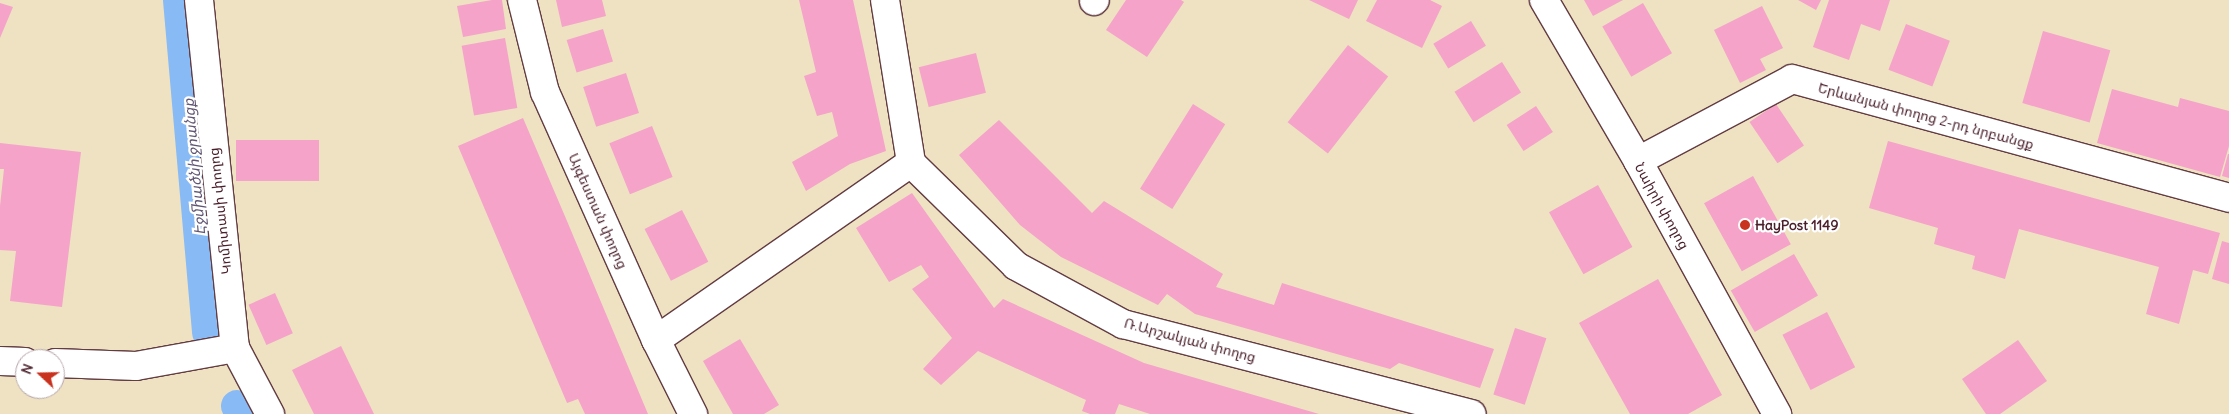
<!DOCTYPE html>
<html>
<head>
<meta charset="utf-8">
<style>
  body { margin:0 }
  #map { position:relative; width:2229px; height:414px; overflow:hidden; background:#eee2c2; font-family:Delius,"Noto Sans Armenian",sans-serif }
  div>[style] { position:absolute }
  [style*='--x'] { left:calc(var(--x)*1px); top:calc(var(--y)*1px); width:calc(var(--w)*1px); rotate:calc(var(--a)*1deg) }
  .canal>* { height:32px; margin:-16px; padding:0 16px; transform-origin:16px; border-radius:16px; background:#88baf5 }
  .building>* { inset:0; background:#f5a3c9; transform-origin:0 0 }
  .roads { filter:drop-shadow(1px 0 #633c42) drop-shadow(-1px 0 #633c42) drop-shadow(0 1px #633c42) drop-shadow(0 -1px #633c42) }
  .minor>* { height:28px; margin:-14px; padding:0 14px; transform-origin:14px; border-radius:14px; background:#fff }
  .dots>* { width:14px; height:14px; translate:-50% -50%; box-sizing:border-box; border:2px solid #fff; border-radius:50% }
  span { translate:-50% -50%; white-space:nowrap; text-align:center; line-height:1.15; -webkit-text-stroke:4.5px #fff; paint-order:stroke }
  .street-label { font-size:14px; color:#4a1f2b }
  .poi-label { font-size:14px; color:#4a1f2b; font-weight:700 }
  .left { translate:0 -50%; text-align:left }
  .water-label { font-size:15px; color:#605572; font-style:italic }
  .north { position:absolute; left:15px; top:349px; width:50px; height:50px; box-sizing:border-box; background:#fff; border:1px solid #b7a5aa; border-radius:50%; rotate:291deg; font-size:14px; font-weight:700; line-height:20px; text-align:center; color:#4a1f2b }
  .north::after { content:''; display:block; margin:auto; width:18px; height:22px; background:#c8321e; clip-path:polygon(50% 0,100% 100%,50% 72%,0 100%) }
</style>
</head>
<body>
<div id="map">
  <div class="canal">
    <div style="--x:179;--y:0;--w:334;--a:85"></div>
    <div style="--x:237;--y:406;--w:9;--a:58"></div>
  </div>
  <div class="building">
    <div style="clip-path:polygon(492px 0,502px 0,506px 29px,463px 37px,457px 6px)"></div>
    <div style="clip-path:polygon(556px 0,602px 0,606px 16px,562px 27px)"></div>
    <div style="clip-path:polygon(799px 0,853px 0,886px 151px,850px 164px,806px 191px,792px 162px,838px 136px,832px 112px,817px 116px,804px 76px,816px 72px)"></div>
    <div style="clip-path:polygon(1126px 0,1181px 0,1184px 2px,1147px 57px,1106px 30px)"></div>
    <div style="clip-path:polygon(1309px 0,1358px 0,1349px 19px)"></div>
    <div style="clip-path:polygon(1377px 0,1430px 0,1442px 6px,1422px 48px,1366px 21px)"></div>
    <div style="clip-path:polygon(1584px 0,1623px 0,1593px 16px)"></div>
    <div style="clip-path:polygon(1798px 0,1821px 0,1816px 10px)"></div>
    <div style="clip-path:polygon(1829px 0,1890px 0,1880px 31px,1861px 24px,1849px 60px,1813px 47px)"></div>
    <div style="clip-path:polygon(0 3px,13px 7px,0 38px)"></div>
    <div style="left:1643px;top:3px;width:58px;height:47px;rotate:60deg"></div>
    <div style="clip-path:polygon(1762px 6px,1783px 48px,1760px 59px,1766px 70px,1740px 83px,1714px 30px)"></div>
    <div style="left:1471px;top:21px;width:29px;height:44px;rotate:59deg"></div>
    <div style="left:1906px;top:24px;width:47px;height:49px;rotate:21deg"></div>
    <div style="left:603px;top:29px;width:34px;height:38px;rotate:73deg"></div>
    <div style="left:2043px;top:31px;width:70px;height:75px;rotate:16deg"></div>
    <div style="left:505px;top:38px;width:71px;height:44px;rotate:80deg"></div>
    <div style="left:1348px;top:45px;width:51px;height:98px;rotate:38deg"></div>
    <div style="left:976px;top:53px;width:41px;height:59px;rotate:76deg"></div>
    <div style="left:1502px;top:62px;width:36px;height:56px;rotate:58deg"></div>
    <div style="left:626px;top:73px;width:42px;height:45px;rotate:72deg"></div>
    <div style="clip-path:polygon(2112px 89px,2178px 107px,2180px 98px,2229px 111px,2229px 146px,2220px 177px,2097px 143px)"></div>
    <div style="left:1193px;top:104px;width:38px;height:100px;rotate:32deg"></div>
    <div style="left:1776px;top:104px;width:50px;height:32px;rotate:56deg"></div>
    <div style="left:1536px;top:106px;width:31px;height:35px;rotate:57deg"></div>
    <div style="clip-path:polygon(523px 118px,567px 221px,648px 414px,585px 414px,578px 399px,567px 403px,458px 146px)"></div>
    <div style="clip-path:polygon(999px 120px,1092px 213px,1104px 201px,1223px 274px,1216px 287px,1274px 305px,1282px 283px,1494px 349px,1480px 388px,1399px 363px,1390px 369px,1195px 314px,1167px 294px,1158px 305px,1061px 257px,1020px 225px,959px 155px)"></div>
    <div style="left:652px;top:126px;width:55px;height:46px;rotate:68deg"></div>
    <div style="left:236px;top:140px;width:83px;height:41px"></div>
    <div style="clip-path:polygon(1888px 141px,2220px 233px,2208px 274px,2193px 270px,2179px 324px,2146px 314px,2159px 267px,2019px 229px,2005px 279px,1972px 269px,1975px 256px,1934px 244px,1938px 228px,1869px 208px)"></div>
    <div style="clip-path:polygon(0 143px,81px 152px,62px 307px,10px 301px,16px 251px,0 250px,0 206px,4px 169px,0 169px)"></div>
    <div style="clip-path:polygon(2228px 154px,2229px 154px,2229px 178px,2222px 176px)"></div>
    <div style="left:1753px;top:176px;width:78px;height:56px;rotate:61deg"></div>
    <div style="left:1598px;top:185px;width:71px;height:56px;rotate:61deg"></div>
    <div style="clip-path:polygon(912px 193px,994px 308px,1003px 299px,1144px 363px,1319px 414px,1150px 414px,1119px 404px,1115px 414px,1090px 414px,1082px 411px,1086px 400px,978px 351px,941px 385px,923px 369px,952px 338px,912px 289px,929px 277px,921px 265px,889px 282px,856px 228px)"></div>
    <div style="left:682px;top:210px;width:58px;height:42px;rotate:63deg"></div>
    <div style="clip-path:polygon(2222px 241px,2229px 243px,2229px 284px,2212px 279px)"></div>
    <div style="left:1794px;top:254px;width:48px;height:73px;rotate:60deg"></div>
    <div style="clip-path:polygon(1658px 279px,1722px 395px,1688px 414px,1630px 414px,1579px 323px)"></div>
    <div style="left:275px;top:293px;width:44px;height:29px;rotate:66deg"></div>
    <div style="left:1827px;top:312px;width:62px;height:50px;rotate:63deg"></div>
    <div style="left:1515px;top:328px;width:33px;height:70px;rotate:18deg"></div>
    <div style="clip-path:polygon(740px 339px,779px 405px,764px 414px,733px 414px,703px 361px)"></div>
    <div style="clip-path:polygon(2018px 340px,2047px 381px,2000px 414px,1986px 414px,1962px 379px)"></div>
    <div style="clip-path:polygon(341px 346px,374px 414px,314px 414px,292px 370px)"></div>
  </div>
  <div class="roads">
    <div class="minor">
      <div style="--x:199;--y:0;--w:350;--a:84.1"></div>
      <div style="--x:235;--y:348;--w:75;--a:62.1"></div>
      <div style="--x:522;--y:0;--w:95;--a:76"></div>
      <div style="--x:545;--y:92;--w:272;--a:65.9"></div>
      <div style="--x:656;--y:340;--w:83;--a:63.4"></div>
      <div style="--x:885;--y:0;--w:165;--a:80.9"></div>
      <div style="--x:911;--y:163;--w:147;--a:44.4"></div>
      <div style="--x:1016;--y:266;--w:122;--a:28.5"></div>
      <div style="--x:1123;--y:324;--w:360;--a:14.5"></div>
      <div style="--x:1544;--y:0;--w:186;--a:59.7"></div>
      <div style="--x:1638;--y:161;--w:289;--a:61.2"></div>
      <div style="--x:1094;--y:1;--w:1;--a:-45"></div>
      <div style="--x:1638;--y:161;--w:174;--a:-28"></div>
      <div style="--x:1792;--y:79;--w:453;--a:15.2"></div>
      <div style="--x:656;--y:340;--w:310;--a:-34.8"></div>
      <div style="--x:0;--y:361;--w:25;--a:2"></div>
      <div style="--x:55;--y:363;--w:81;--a:2.1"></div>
      <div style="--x:136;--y:366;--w:101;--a:-10.3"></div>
    </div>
  </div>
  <div class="dots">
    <div style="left:1745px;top:225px;background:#c8321e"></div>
  </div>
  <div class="street-label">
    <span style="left:1926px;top:116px;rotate:15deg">Երևանյան փողոց 2-րդ նրբանցք</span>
    <span style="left:1662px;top:206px;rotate:61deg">Նաիրի փողոց</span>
    <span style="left:220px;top:211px;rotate:-96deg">Կոմիտասի փողոց</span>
    <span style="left:598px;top:211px;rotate:66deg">Այգեստան փողոց</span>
    <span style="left:1190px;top:340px;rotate:15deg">Ռ.Արշակյան փողոց</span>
  </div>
  <div class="poi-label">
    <span class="left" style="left:1755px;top:225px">HayPost 1149</span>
  </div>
  <div class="water-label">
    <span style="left:194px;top:167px;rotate:-95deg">Էջմիածնի ջրանցք</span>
  </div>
  <div class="north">N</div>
</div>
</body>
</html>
